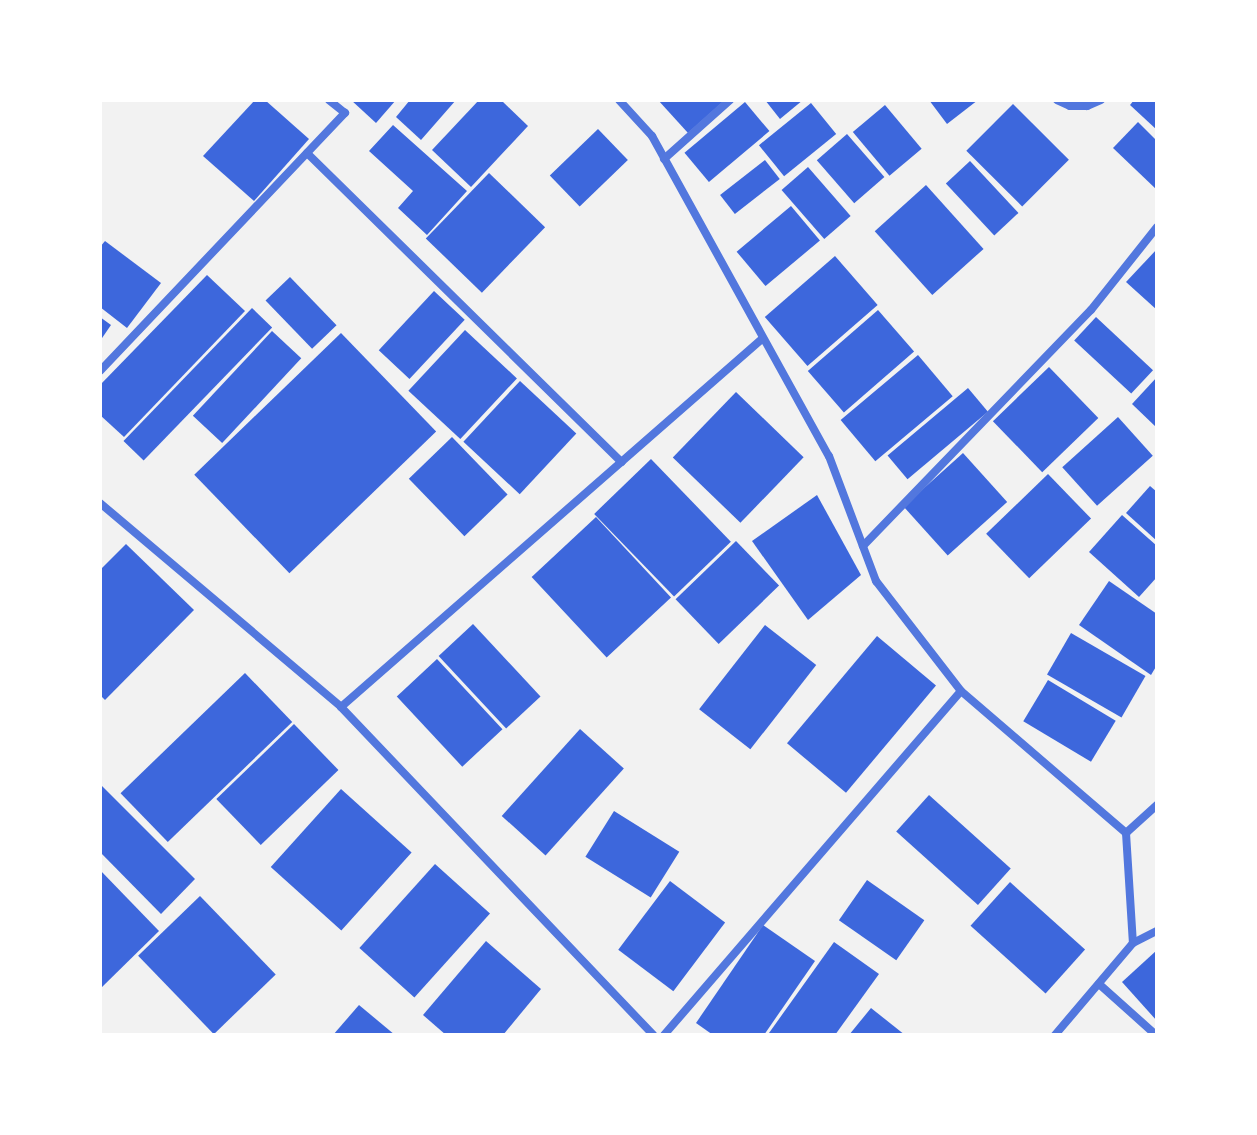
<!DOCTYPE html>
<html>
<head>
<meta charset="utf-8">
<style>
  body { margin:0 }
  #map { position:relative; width:1257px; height:1135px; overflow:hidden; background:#f2f2f2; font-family:"Space Grotesk",sans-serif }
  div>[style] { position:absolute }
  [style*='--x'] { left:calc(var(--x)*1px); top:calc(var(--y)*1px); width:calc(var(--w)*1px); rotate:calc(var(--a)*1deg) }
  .building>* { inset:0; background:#3d67dc; transform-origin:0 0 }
  .minor>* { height:8px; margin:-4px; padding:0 4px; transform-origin:4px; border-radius:4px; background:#5277de }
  span { translate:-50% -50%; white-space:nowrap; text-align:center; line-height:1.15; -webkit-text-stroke:6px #fff; paint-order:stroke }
  .frame { position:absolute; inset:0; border:102px solid #fff; pointer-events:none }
</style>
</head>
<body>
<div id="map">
  <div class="building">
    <div style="clip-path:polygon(255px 100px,265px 100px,309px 139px,254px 201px,203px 156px)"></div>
    <div style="clip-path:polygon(351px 100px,396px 100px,376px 123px)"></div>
    <div style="clip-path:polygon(410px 100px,456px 100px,421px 140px,396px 117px)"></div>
    <div style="clip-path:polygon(479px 100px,501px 100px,528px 126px,471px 187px,432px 150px)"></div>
    <div style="clip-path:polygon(658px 100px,725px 100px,688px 133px)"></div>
    <div style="clip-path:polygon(765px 100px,803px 100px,780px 119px)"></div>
    <div style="clip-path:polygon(929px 100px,978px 100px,947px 124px)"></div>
    <div style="clip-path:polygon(1134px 100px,1157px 100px,1157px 130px,1130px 105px)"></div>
    <div style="left:745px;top:102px;width:38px;height:79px;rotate:50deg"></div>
    <div style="left:811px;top:103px;width:40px;height:67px;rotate:51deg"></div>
    <div style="left:1013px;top:104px;width:79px;height:66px;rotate:45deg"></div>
    <div style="left:885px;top:105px;width:57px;height:42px;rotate:50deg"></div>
    <div style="clip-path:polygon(1138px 122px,1157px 141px,1157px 190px,1113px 148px)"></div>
    <div style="clip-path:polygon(393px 125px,467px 191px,427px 235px,398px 208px,413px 191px,369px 151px)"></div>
    <div style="left:598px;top:129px;width:43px;height:67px;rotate:46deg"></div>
    <div style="left:847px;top:134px;width:57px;height:40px;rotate:49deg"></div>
    <div style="left:765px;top:160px;width:24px;height:57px;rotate:52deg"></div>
    <div style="left:970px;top:161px;width:71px;height:33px;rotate:47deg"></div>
    <div style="left:808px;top:167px;width:65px;height:35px;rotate:49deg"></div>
    <div style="left:489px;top:173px;width:78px;height:91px;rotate:44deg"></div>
    <div style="left:926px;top:185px;width:86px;height:69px;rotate:48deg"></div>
    <div style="left:791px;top:206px;width:45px;height:71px;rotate:50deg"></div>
    <div style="clip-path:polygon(105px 241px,161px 283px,127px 328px,100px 307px,100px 247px)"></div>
    <div style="clip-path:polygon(1157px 249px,1157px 310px,1126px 282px)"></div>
    <div style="left:835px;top:256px;width:65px;height:93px;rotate:49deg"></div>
    <div style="clip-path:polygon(207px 275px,245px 311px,124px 437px,100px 415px,100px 385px)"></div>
    <div style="left:290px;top:277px;width:67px;height:34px;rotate:46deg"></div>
    <div style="left:434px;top:291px;width:42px;height:81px;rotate:43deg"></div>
    <div style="left:252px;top:308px;width:28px;height:185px;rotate:44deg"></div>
    <div style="left:878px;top:310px;width:55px;height:93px;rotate:49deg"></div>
    <div style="clip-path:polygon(100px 317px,111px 325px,100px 341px)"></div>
    <div style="left:1096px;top:317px;width:78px;height:32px;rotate:43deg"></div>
    <div style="left:465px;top:330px;width:71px;height:83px;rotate:43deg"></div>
    <div style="left:272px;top:331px;width:40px;height:116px;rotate:43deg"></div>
    <div style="left:341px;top:333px;width:137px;height:204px;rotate:46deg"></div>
    <div style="left:918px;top:355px;width:54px;height:101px;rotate:50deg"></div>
    <div style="left:1049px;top:367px;width:71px;height:78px;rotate:46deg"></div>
    <div style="clip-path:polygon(1157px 377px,1157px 428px,1132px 404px)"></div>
    <div style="left:520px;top:381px;width:77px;height:83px;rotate:43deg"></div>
    <div style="left:968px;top:388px;width:31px;height:105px;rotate:50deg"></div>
    <div style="left:736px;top:392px;width:94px;height:91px;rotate:44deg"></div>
    <div style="left:1118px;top:417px;width:52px;height:75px;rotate:48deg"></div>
    <div style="left:452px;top:437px;width:80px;height:60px;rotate:46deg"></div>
    <div style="left:963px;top:453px;width:66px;height:80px;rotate:48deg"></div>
    <div style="left:651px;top:459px;width:115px;height:79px;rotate:46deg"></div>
    <div style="left:1048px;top:474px;width:62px;height:86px;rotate:46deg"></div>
    <div style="clip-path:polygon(1150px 486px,1157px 492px,1157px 541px,1126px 513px)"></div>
    <div style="clip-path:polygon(817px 495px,861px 575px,808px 620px,752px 541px)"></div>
    <div style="clip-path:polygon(1122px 515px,1157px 546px,1157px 577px,1139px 597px,1089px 552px)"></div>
    <div style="left:596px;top:517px;width:110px;height:88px;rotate:47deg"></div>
    <div style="left:736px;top:541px;width:62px;height:84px;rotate:46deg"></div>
    <div style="clip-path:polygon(126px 544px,194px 610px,105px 700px,100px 695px,100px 570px)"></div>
    <div style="clip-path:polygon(1109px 581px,1157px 614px,1157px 665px,1151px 675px,1079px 625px)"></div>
    <div style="left:473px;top:624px;width:99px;height:47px;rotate:47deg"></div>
    <div style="left:765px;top:625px;width:65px;height:107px;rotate:38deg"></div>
    <div style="left:1071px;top:633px;width:86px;height:48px;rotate:30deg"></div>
    <div style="left:877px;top:636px;width:77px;height:140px;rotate:40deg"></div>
    <div style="left:437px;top:659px;width:96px;height:55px;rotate:47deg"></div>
    <div style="left:245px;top:673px;width:68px;height:173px;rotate:46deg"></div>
    <div style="left:1048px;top:680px;width:79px;height:48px;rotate:31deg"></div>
    <div style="left:294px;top:724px;width:64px;height:108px;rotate:46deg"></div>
    <div style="left:580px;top:729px;width:59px;height:117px;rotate:42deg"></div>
    <div style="clip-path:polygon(102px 786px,195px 879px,161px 914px,100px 852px)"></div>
    <div style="left:341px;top:789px;width:95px;height:105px;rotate:42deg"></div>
    <div style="left:929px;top:795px;width:110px;height:49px;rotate:42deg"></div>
    <div style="left:614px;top:811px;width:77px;height:54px;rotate:32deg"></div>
    <div style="left:435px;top:864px;width:74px;height:113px;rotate:42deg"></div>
    <div style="clip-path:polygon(100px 870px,159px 931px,100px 989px)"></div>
    <div style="left:867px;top:880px;width:70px;height:49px;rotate:35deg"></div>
    <div style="left:670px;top:881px;width:69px;height:86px;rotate:37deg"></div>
    <div style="left:1010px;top:882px;width:101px;height:59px;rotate:42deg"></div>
    <div style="left:200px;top:896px;width:109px;height:86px;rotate:46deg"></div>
    <div style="clip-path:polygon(763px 925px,815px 961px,764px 1035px,713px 1035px,696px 1023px)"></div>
    <div style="clip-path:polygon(486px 941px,541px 989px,503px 1035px,446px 1035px,423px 1015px)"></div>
    <div style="clip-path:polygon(834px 942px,879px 974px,835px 1035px,772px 1035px,769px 1033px)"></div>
    <div style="clip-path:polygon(1157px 950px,1157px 1021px,1122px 982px)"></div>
    <div style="clip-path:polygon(359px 1005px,395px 1035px,333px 1035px)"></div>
    <div style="clip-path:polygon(871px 1008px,905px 1035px,849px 1035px)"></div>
  </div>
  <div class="minor">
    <div style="--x:619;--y:100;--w:49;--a:47.5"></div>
    <div style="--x:652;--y:136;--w:366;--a:61.1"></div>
    <div style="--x:829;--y:456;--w:134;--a:69.4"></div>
    <div style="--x:876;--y:581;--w:139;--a:52.3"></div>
    <div style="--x:961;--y:691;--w:218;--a:40.7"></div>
    <div style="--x:1126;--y:833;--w:110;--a:86.4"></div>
    <div style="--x:1133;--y:943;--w:121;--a:130.3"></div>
    <div style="--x:1057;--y:100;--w:14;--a:25"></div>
    <div style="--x:1070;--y:106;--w:17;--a:0"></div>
    <div style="--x:1087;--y:106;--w:15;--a:-23"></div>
    <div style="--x:307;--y:153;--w:441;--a:44.5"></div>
    <div style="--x:664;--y:159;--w:89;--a:-41.8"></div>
    <div style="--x:100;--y:371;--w:356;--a:-46.5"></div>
    <div style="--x:345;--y:113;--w:21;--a:-141"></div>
    <div style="--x:100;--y:503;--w:316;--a:40.2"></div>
    <div style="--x:341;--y:707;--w:453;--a:46.4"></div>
    <div style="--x:863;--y:546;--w:328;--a:-46"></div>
    <div style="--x:1091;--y:310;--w:106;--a:-51.5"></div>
    <div style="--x:341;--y:707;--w:559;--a:-41.16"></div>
    <div style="--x:1126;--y:833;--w:42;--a:-42.1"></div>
    <div style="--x:1133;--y:943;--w:27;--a:-27"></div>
    <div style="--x:1099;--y:984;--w:76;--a:41.8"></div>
    <div style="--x:664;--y:1035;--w:454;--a:-49.2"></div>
  </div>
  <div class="frame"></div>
</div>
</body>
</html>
